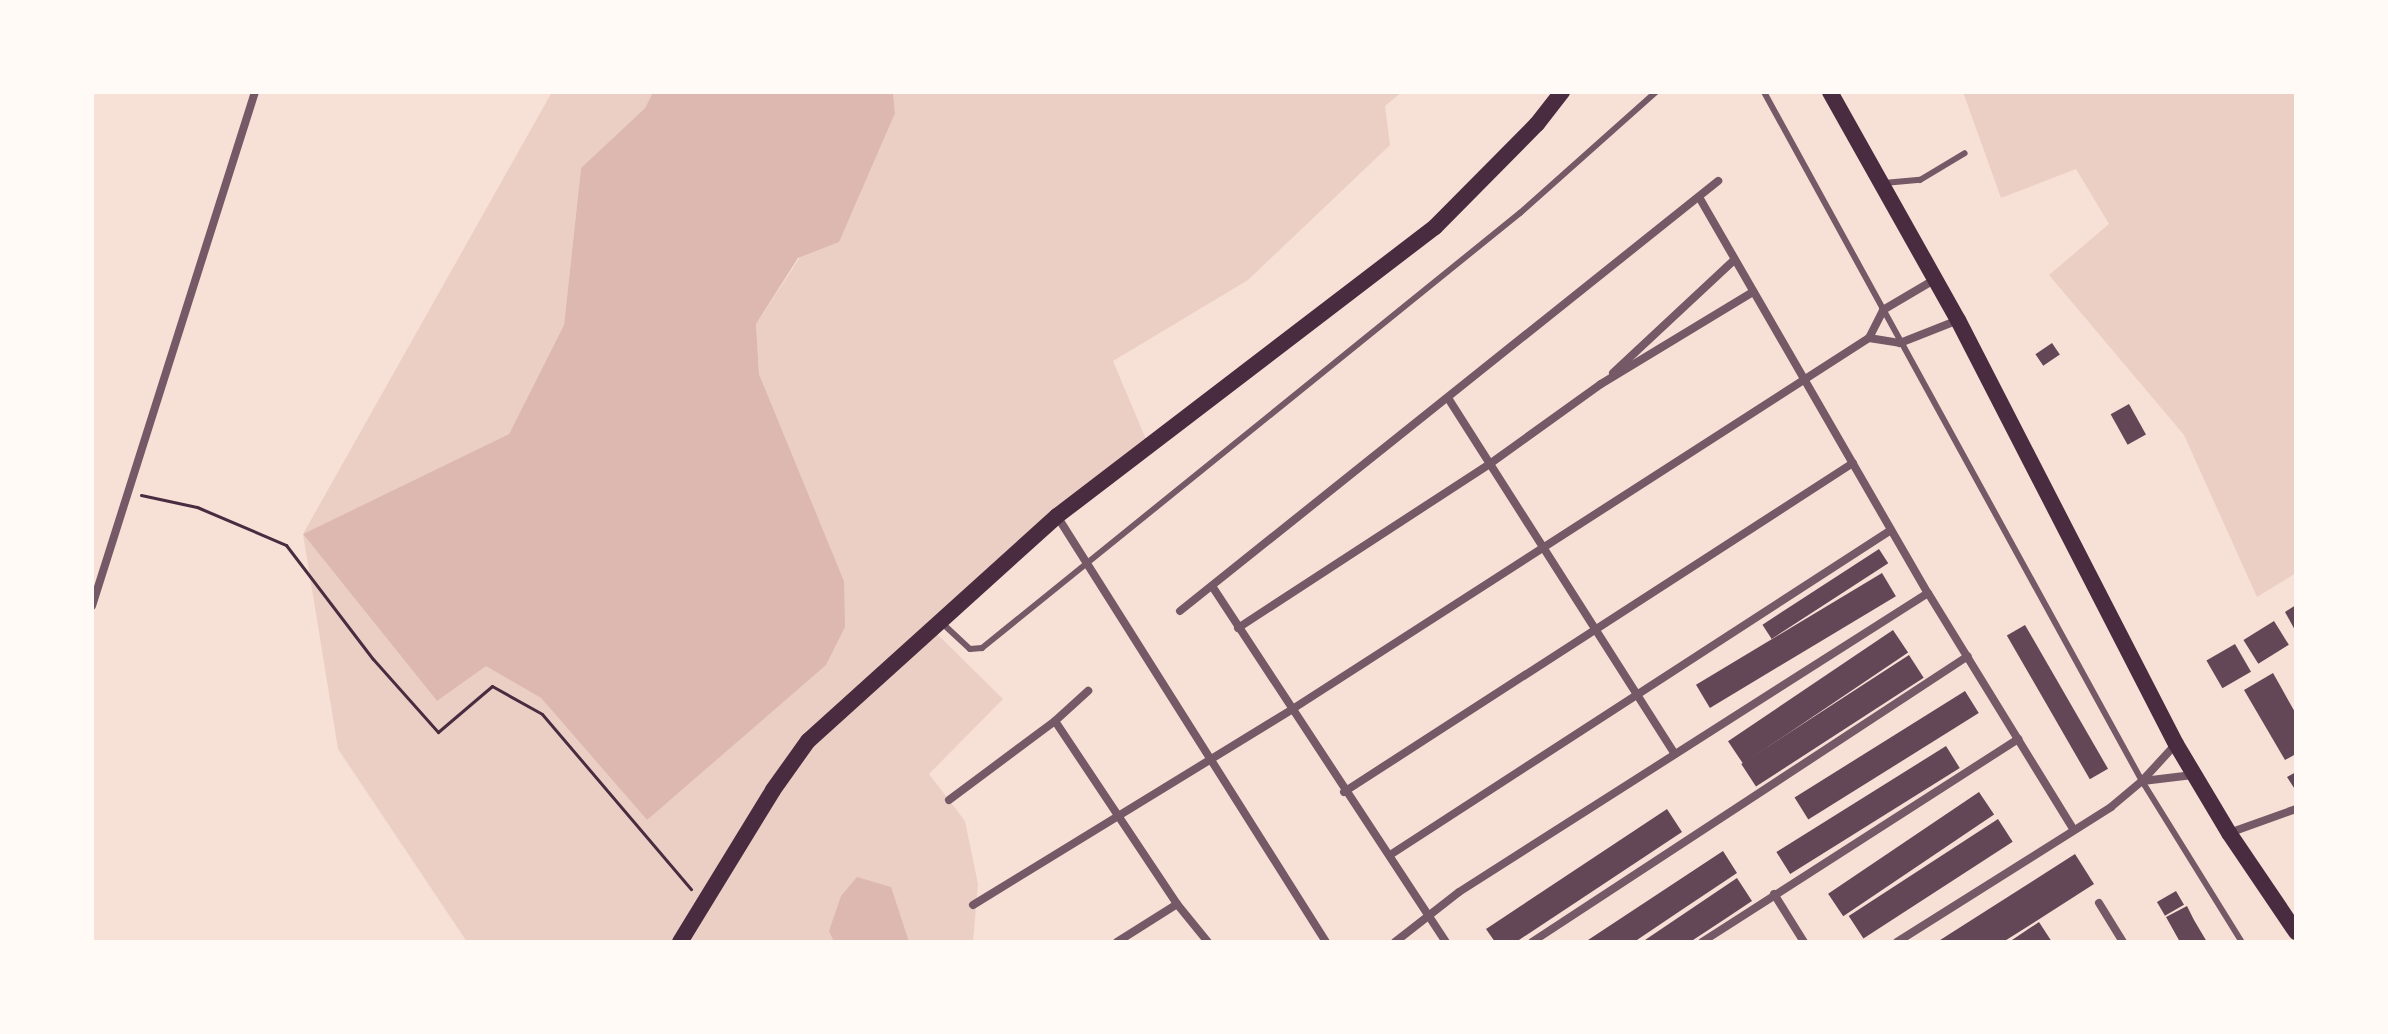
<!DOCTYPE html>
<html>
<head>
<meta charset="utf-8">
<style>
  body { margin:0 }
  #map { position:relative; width:2388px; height:1034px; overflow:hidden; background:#f7e1d7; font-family:"Fira Sans",sans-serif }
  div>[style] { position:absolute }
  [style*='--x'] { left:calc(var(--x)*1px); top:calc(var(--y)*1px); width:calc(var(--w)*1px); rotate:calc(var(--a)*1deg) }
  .green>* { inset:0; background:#ebcfc5 }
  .water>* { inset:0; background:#dcb8b0 }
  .building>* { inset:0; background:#644757; transform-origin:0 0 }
  .path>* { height:3px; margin:-1.5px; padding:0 1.5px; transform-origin:1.5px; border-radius:1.5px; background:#4a2c40 }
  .service>* { height:6px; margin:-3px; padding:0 3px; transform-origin:3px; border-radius:3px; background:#755966 }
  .minor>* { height:8px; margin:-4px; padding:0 4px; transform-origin:4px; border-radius:4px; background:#755966 }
  .secondary>* { height:16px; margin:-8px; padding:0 8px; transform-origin:8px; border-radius:8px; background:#4a2c40 }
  span { translate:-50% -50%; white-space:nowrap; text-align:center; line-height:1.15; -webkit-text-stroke:8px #fffaf5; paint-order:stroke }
  .frame { position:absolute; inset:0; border:94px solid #fffaf5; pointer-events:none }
</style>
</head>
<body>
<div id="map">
  <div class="green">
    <div style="clip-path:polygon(552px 92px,653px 92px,645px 108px,581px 168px,564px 325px,509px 434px,303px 534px,437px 701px,486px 665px,541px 698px,647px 820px,844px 581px,759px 374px,756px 324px,895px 113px,893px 92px,1402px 92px,1385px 106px,1390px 145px,1248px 280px,1113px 361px,1148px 444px,926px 623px,1003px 699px,929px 774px,965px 821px,978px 884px,973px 942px,467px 942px,338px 749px,303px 534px)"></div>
    <div style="clip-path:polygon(1963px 92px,2296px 92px,2296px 573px,2257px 597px,2184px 435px,2049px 275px,2109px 224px,2076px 169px,2001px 198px)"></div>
  </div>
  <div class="water">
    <div style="clip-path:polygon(653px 92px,893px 92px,895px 113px,839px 242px,798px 258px,756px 324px,759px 374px,844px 581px,845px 627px,826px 665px,647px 820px,541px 698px,486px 666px,437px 701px,303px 534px,509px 434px,564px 325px,581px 168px,645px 108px)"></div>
    <div style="clip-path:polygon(857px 877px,891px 887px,909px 942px,834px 942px,829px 931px,841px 896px)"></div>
  </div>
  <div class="building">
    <div style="left:2052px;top:343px;width:14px;height:20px;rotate:56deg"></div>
    <div style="left:2129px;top:404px;width:35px;height:21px;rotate:61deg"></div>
    <div style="left:1879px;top:549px;width:17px;height:139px;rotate:57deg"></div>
    <div style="left:1882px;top:573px;width:27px;height:217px;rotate:59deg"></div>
    <div style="clip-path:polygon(2296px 605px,2296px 632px,2285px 612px)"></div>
    <div style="left:2274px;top:621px;width:28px;height:36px;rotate:58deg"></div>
    <div style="left:2025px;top:625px;width:166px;height:21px;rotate:60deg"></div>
    <div style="left:1893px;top:630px;width:27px;height:199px;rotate:56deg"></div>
    <div style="left:2235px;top:644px;width:32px;height:33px;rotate:60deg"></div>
    <div style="left:1909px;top:655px;width:27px;height:200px;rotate:57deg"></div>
    <div style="clip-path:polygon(2273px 673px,2296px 714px,2296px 754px,2285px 760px,2244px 690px)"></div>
    <div style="left:1965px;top:691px;width:26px;height:201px;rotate:58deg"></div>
    <div style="left:1946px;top:746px;width:26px;height:200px;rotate:58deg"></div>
    <div style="clip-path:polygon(2296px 772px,2296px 791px,2287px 777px)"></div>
    <div style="left:1979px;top:792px;width:27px;height:182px;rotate:56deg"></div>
    <div style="clip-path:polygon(1667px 809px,1682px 832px,1516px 942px,1495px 942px,1486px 929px)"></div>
    <div style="left:1998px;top:819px;width:27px;height:178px;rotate:57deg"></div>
    <div style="clip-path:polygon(1723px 851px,1737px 873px,1683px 909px,1634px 942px,1585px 942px)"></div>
    <div style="clip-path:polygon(2075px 854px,2094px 884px,2019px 932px,2003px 942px,1937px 942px)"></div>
    <div style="clip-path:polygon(1737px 878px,1752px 901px,1725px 919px,1690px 942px,1642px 942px)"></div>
    <div style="left:2176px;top:891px;width:16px;height:22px;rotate:60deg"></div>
    <div style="clip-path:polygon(2187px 906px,2194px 920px,2207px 942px,2180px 942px,2166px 917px)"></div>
    <div style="clip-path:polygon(2039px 922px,2052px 942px,2009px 942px)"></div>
  </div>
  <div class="path">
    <div style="--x:141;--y:495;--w:57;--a:12.1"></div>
    <div style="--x:197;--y:507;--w:97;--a:23.1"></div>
    <div style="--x:286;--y:545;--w:143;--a:52.7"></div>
    <div style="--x:373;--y:659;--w:98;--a:48.3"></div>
    <div style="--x:438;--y:732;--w:71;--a:-40.4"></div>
    <div style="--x:492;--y:686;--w:57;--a:29.2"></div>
    <div style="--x:542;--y:714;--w:230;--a:49.6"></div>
  </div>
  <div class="service">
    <div style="--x:1764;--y:92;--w:786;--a:61.25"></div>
    <div style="--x:2142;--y:781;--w:190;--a:58.2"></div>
    <div style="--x:1884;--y:183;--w:36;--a:-5"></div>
    <div style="--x:1920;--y:180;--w:52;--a:-31"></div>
    <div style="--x:942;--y:623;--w:38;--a:43"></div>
    <div style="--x:970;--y:649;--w:12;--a:-5"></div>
    <div style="--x:982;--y:648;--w:692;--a:-38.96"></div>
    <div style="--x:1520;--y:213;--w:182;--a:-41.7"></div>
  </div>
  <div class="minor">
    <div style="--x:1699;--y:197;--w:457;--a:60"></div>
    <div style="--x:1928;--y:593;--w:277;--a:58.4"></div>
    <div style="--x:1869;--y:338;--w:31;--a:9"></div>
    <div style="--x:1900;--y:343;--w:62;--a:-21.6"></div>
    <div style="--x:1613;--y:373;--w:166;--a:-43"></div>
    <div style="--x:1448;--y:398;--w:422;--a:57.5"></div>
    <div style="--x:1057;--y:516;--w:504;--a:57.73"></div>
    <div style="--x:1212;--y:586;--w:426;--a:56.7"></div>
    <div style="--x:92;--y:606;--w:539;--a:-72.41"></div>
    <div style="--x:1180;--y:611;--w:689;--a:-38.63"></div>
    <div style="--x:1238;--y:628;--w:302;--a:-33.1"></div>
    <div style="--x:1491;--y:463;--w:135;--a:-35.7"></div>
    <div style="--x:1601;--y:384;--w:178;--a:-31.2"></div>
    <div style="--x:1055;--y:721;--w:220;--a:56.3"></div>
    <div style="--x:1177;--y:904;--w:49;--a:50.8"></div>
    <div style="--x:2143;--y:781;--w:50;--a:-6.8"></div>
    <div style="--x:1344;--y:792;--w:606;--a:-32.88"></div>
    <div style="--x:949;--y:800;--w:132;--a:-36.7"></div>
    <div style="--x:1055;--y:721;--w:45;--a:-42.3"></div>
    <div style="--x:2229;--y:833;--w:71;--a:-19.7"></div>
    <div style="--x:1390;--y:855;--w:597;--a:-32.97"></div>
    <div style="--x:1774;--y:894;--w:57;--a:58"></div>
    <div style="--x:2099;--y:903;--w:46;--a:58.4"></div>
    <div style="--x:973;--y:905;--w:373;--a:-31.5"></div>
    <div style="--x:1291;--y:710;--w:687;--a:-32.77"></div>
    <div style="--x:1869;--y:338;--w:31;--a:-63"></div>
    <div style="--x:1883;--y:310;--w:59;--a:-30.5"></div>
    <div style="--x:1117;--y:942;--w:71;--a:-32.3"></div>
    <div style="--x:1395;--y:942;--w:81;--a:-38"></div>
    <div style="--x:1459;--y:892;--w:556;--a:-32.52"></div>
    <div style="--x:1532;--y:942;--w:521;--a:-33.26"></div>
    <div style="--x:1702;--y:942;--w:376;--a:-32.7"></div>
    <div style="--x:1897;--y:942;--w:253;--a:-32.2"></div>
    <div style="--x:2111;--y:807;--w:40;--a:-40"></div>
    <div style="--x:2142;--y:781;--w:49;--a:-47.5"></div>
  </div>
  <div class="secondary">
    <div style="--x:1830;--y:92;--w:261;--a:60.7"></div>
    <div style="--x:1958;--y:320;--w:477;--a:62.8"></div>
    <div style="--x:2176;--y:744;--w:104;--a:59.2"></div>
    <div style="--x:2229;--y:833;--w:120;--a:55.9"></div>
    <div style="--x:680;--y:942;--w:178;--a:-58.5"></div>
    <div style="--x:773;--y:790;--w:60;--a:-54.5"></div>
    <div style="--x:808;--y:741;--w:336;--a:-42.1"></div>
    <div style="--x:1057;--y:516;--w:476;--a:-37.4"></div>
    <div style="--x:1435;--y:227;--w:145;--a:-45.3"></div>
    <div style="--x:1537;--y:124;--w:41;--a:-52"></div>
  </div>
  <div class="frame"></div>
</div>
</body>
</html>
